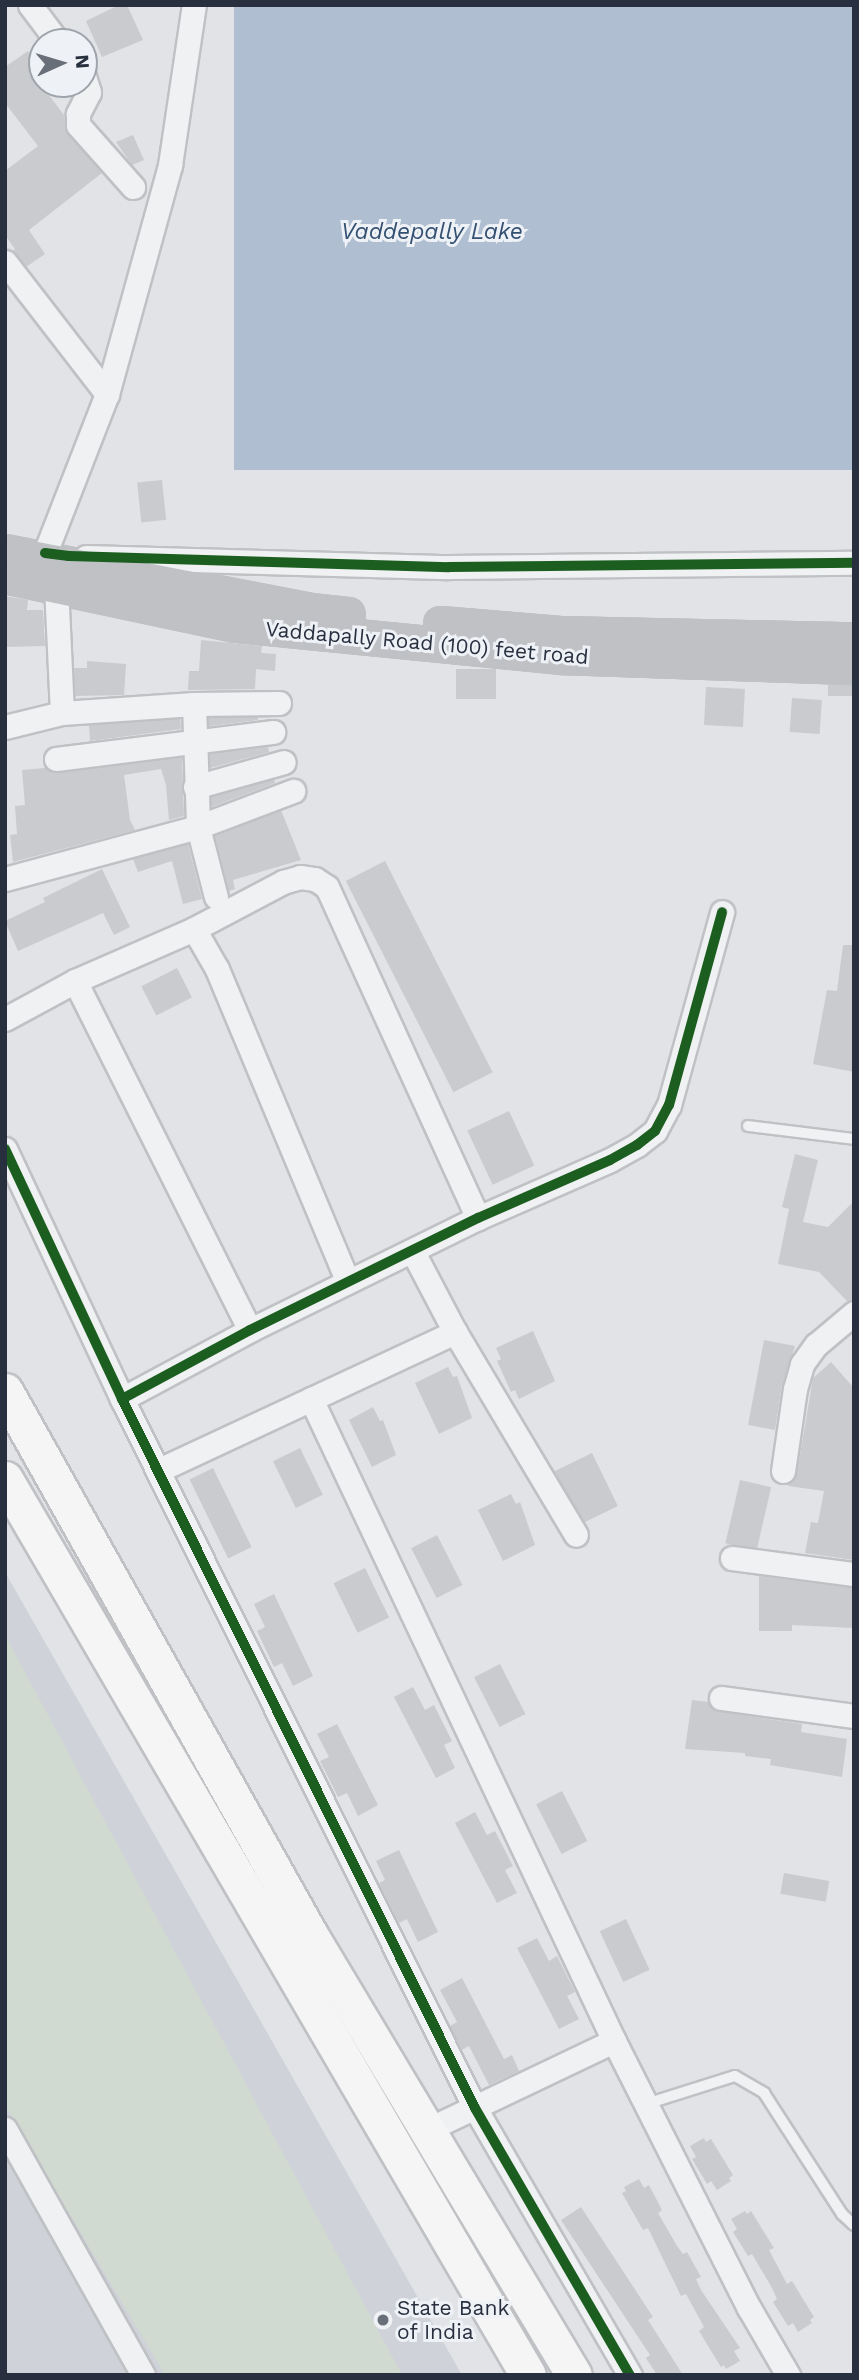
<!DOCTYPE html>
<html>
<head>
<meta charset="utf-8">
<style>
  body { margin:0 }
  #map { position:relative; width:859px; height:2380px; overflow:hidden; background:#e1e3e6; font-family:"Work Sans",sans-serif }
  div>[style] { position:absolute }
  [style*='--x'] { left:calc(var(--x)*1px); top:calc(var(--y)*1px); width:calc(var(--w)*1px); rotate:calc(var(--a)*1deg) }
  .built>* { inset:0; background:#cfd2d9 }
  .green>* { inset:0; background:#d1dad1 }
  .water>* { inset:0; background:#afbfd1; transform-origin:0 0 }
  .building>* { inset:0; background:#c9cbce; transform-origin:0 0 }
  .roads { filter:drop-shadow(2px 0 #bfc1c4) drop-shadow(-2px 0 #bfc1c4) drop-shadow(0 2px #bfc1c4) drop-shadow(0 -2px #bfc1c4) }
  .service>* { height:10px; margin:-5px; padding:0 5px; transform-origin:5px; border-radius:5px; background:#f0f1f2 }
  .minor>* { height:23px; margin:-11.5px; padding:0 11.5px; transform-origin:11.5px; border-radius:11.5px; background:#f0f1f2 }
  .secondary>* { height:32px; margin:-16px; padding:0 16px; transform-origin:16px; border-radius:16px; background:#bfc1c5 }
  .primary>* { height:35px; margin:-17.5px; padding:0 17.5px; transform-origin:17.5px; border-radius:17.5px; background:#f5f5f6 }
  .cycleway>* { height:10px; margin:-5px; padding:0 5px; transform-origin:5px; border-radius:5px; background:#1b5e20 }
  .dots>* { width:19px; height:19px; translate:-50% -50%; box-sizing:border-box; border:4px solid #eef1f5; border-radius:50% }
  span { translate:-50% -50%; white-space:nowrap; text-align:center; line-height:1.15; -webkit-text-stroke:6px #eef1f5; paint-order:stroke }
  .street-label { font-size:21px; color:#28303f }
  .poi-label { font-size:21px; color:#28303f }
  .left { translate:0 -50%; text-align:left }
  .water-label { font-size:23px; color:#335072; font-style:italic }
  .frame { position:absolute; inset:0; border:7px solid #28303f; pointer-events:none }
  .north { position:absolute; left:28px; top:28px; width:70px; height:70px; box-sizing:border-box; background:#eef1f5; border:2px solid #9fa4ac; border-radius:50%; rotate:86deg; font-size:19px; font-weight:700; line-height:28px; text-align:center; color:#28303f }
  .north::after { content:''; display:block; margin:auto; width:24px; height:32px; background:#696f79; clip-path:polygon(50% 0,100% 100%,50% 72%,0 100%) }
</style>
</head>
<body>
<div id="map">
  <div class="built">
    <div style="clip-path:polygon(5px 1572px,462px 2375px,5px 2375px)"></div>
  </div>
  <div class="green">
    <div style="clip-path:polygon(5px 1635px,402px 2375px,165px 2375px,5px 2105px)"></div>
  </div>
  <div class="water">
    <div style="left:234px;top:5px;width:620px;height:465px"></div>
  </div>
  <div class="building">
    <div style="clip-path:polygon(119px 5px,127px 5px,143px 40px,102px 57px,86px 21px)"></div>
    <div style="clip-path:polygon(28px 51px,42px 71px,35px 77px,64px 115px,68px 134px,102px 173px,29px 230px,45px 254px,26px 267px,13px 251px,15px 249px,5px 235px,5px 171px,38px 146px,5px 103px,5px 67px)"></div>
    <div style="clip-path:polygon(133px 135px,144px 160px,132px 165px,116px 142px)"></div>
    <div style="left:162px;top:480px;width:40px;height:25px;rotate:84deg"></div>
    <div style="clip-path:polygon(5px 596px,28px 600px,27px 610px,43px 610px,45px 646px,5px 647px)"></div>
    <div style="clip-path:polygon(201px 640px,262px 646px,261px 653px,276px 654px,275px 671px,256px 669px,255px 689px,188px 690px,189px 671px,199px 671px)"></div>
    <div style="clip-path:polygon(87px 661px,126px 664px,124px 695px,75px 696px,74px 668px,87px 668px)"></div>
    <div style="left:456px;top:669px;width:40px;height:30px"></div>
    <div style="left:828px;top:685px;width:26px;height:11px"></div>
    <div style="left:706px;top:687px;width:39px;height:38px;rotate:3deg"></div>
    <div style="left:792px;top:698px;width:30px;height:34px;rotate:4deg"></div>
    <div style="clip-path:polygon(258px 717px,258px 720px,209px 726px,208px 718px)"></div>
    <div style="clip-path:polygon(180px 719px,181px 729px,90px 741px,89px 725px)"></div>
    <div style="clip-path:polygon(268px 747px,269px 752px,210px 768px,210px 754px)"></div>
    <div style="clip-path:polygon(182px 757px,184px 816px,169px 820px,166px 785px,161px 769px,124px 775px,130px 820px,135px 830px,13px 862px,10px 835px,17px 834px,15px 806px,25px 805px,22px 770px,45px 768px,58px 773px)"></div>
    <div style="clip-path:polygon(274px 779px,275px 783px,211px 807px,211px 797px)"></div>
    <div style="clip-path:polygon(281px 810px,301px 860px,233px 880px,235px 889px,229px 891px,215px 836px)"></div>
    <div style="clip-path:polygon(188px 844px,202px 899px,183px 904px,172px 861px,138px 872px,133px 859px)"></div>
    <div style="left:385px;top:861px;width:237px;height:44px;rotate:63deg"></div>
    <div style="clip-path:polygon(102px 869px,130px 927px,114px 935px,103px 913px,18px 951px,5px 921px,45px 902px,43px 898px)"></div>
    <div style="clip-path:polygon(843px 945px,854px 945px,854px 1072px,813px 1064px,827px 990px,837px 991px)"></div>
    <div style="left:177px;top:968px;width:33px;height:40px;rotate:63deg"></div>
    <div style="left:509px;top:1111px;width:60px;height:46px;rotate:65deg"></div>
    <div style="clip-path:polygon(795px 1154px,818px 1160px,803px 1222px,828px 1227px,854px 1201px,854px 1299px,847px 1301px,819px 1272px,778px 1264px,789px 1209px,782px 1207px)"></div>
    <div style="clip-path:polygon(533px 1331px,555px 1381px,519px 1399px,515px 1390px,511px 1392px,497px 1361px,501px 1359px,496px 1348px)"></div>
    <div style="clip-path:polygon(764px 1340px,795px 1346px,782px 1385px,775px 1430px,748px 1425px)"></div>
    <div style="clip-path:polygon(831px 1362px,854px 1388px,854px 1560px,805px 1553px,811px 1522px,818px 1523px,824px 1491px,788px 1486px,797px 1473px,813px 1378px)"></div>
    <div style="clip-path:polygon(448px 1367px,453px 1377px,457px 1376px,472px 1418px,439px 1434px,415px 1383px)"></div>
    <div style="clip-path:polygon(373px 1407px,380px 1421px,383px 1420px,396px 1455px,372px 1467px,349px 1420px)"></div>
    <div style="left:300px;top:1448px;width:52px;height:30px;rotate:64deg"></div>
    <div style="left:592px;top:1453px;width:59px;height:41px;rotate:64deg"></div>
    <div style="left:213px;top:1468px;width:88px;height:26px;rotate:64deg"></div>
    <div style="left:740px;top:1480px;width:32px;height:65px;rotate:13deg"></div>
    <div style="clip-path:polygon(511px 1494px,516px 1504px,520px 1502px,535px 1545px,503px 1561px,478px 1510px)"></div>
    <div style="left:437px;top:1535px;width:56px;height:29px;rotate:63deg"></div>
    <div style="left:365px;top:1568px;width:55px;height:35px;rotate:64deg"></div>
    <div style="clip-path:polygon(759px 1576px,854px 1588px,854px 1628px,792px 1625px,792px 1631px,759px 1631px)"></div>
    <div style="clip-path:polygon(274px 1594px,313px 1676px,293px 1686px,282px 1663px,274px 1667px,257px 1631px,265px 1627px,254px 1604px)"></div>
    <div style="left:500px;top:1664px;width:56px;height:29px;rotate:63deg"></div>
    <div style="clip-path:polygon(413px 1687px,425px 1710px,434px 1705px,452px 1741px,444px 1745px,455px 1768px,436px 1778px,394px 1697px)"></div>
    <div style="clip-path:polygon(692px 1700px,708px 1702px,715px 1711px,802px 1724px,801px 1732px,847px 1739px,842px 1777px,770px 1765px,771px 1759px,745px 1756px,745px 1753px,685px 1749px)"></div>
    <div style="clip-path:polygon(337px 1724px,378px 1805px,358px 1816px,347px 1793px,338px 1797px,320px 1761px,329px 1757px,317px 1734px)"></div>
    <div style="left:562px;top:1791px;width:56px;height:29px;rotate:63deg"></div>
    <div style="clip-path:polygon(475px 1812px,487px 1835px,495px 1831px,513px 1866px,505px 1870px,517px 1893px,497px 1903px,455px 1823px)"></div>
    <div style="clip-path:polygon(399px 1850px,438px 1932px,418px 1942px,407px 1919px,399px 1923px,379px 1883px,385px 1880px,376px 1861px)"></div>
    <div style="left:784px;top:1873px;width:46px;height:21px;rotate:10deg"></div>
    <div style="left:626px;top:1919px;width:56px;height:29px;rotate:65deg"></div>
    <div style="clip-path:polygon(537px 1938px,549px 1961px,557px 1956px,575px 1992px,567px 1996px,579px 2019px,559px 2029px,517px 1948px)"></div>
    <div style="clip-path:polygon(462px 1978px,504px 2059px,512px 2055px,519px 2071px,489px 2085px,469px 2046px,462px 2050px,450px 2026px,457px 2022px,440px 1990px)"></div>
    <div style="clip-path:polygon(704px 2138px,706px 2142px,711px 2139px,733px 2175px,729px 2178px,731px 2181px,717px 2190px,711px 2181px,707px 2184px,692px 2159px,696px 2157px,690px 2146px)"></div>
    <div style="clip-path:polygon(639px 2179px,644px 2188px,649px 2185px,662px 2210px,658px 2213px,677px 2246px,683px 2254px,687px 2252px,701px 2277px,696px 2279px,701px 2290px,740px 2348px,734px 2351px,740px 2361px,726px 2369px,724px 2365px,721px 2367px,699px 2331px,704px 2327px,686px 2294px,681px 2296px,648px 2228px,643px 2230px,622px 2193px,626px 2191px,624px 2187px)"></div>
    <div style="clip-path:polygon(581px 2207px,653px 2317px,648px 2320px,683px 2375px,657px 2375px,646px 2358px,650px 2355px,561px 2220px)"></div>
    <div style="clip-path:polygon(745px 2211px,747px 2214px,751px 2211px,774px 2248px,769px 2250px,787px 2284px,792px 2281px,814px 2317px,810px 2320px,812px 2323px,798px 2332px,793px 2323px,788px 2326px,773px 2302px,777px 2299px,772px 2288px,752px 2254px,748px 2256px,733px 2232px,737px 2229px,731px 2219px)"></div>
  </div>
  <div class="roads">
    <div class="service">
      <div style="--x:748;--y:1126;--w:107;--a:7"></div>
      <div style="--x:646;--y:2104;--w:93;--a:-17.5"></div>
      <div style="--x:735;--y:2076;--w:34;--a:30"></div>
      <div style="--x:764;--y:2093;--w:144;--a:57.2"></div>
      <div style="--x:842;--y:2214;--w:16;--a:43"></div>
    </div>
    <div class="minor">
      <div style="--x:30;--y:5;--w:46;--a:52.9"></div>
      <div style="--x:84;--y:76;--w:17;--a:73"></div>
      <div style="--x:89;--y:92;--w:25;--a:117"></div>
      <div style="--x:78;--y:114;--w:11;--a:90"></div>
      <div style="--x:78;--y:125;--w:83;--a:48.4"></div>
      <div style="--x:5;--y:262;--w:167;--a:52.3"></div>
      <div style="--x:86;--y:557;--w:363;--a:1.6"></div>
      <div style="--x:449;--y:567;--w:405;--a:-0.6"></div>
      <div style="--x:194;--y:704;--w:123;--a:88.1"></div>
      <div style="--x:198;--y:827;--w:72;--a:75.6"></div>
      <div style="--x:62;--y:713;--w:129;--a:-92.7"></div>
      <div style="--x:56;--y:584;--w:33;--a:-110"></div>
      <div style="--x:45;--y:553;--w:171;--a:-68.7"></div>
      <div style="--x:107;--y:394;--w:238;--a:-74.6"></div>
      <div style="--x:170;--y:165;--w:162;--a:-81.5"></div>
      <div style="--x:5;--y:727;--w:59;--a:-13.8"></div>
      <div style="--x:62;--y:713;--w:132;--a:-3.9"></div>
      <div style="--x:194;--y:704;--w:85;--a:-0.7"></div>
      <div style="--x:56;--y:759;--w:219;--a:-7.1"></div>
      <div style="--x:195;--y:787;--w:92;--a:-15.7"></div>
      <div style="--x:5;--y:879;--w:200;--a:-15.1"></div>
      <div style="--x:198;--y:827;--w:102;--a:-20.8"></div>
      <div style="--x:194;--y:929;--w:46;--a:60.1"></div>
      <div style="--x:217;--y:969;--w:339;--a:67.3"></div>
      <div style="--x:75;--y:981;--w:390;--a:63.4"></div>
      <div style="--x:5;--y:1019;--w:80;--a:-28.5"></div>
      <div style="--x:75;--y:981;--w:130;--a:-23.6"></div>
      <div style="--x:194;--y:929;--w:101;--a:-27.8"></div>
      <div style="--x:283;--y:882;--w:18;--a:-16"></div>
      <div style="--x:300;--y:877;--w:15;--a:8"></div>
      <div style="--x:315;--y:879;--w:14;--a:34"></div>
      <div style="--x:327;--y:887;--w:364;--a:65.5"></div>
      <div style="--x:5;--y:1149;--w:276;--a:64.9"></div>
      <div style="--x:122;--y:1399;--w:792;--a:63.53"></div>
      <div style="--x:475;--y:2108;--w:309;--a:59.9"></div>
      <div style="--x:413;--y:1252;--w:90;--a:62.3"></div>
      <div style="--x:455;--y:1332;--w:236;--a:59.2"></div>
      <div style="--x:122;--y:1399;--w:145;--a:-28.3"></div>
      <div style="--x:250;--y:1330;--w:254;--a:-26.2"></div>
      <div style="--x:478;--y:1218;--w:144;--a:-23.7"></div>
      <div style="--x:610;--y:1160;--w:31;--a:-29"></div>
      <div style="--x:637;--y:1145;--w:23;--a:-38"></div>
      <div style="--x:655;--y:1131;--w:30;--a:-62"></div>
      <div style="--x:669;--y:1105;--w:200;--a:-74.6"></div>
      <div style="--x:311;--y:1399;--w:710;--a:64.73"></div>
      <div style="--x:614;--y:2041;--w:299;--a:63.2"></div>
      <div style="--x:749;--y:2308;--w:78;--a:59.8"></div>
      <div style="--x:159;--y:1470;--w:327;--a:-25"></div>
      <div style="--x:783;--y:1471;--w:83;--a:-81.7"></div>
      <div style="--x:795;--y:1389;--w:26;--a:-74"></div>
      <div style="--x:802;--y:1364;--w:24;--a:-54"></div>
      <div style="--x:816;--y:1345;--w:50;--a:-40.1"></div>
      <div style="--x:732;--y:1558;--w:123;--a:7.5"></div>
      <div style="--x:721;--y:1698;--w:134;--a:7.7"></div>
      <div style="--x:5;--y:2129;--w:282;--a:60.7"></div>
      <div style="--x:427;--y:2130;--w:207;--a:-25.5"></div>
    </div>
    <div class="secondary">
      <div style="--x:5;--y:552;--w:312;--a:10.9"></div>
      <div style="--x:311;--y:611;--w:37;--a:6"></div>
      <div style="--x:5;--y:576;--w:236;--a:12"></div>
      <div style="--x:236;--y:625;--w:327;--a:5.6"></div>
      <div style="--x:561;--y:657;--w:293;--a:2"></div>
      <div style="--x:441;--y:624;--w:120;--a:4.8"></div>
      <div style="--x:561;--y:634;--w:293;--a:1.2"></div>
    </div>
    <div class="primary">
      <div style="--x:5;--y:1391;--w:621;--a:60.71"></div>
      <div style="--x:309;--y:1933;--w:515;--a:59.06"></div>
      <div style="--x:5;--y:1479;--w:1037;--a:59.73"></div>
    </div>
  </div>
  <div class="cycleway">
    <div style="--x:45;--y:553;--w:24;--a:7"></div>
    <div style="--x:69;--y:556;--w:380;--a:1.7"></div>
    <div style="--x:449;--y:567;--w:405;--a:-0.6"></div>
    <div style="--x:5;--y:1149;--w:276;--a:64.9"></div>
    <div style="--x:122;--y:1399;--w:792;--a:63.53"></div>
    <div style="--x:475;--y:2108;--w:309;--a:59.9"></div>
    <div style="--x:122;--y:1399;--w:145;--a:-28.3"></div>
    <div style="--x:250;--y:1330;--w:254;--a:-26.2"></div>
    <div style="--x:478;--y:1218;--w:144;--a:-23.7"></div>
    <div style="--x:610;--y:1160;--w:31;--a:-29"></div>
    <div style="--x:637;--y:1145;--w:23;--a:-38"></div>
    <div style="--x:655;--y:1131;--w:30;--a:-62"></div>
    <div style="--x:669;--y:1105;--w:200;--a:-74.6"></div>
  </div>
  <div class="dots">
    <div style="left:383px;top:2320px;background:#696f79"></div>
  </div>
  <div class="street-label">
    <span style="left:427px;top:643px;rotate:5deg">Vaddapally Road (100) feet road</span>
  </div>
  <div class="poi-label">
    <span class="left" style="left:397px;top:2320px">State Bank<br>of India</span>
  </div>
  <div class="water-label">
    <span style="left:432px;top:232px">Vaddepally Lake</span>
  </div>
  <div class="frame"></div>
  <div class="north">N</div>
</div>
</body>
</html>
